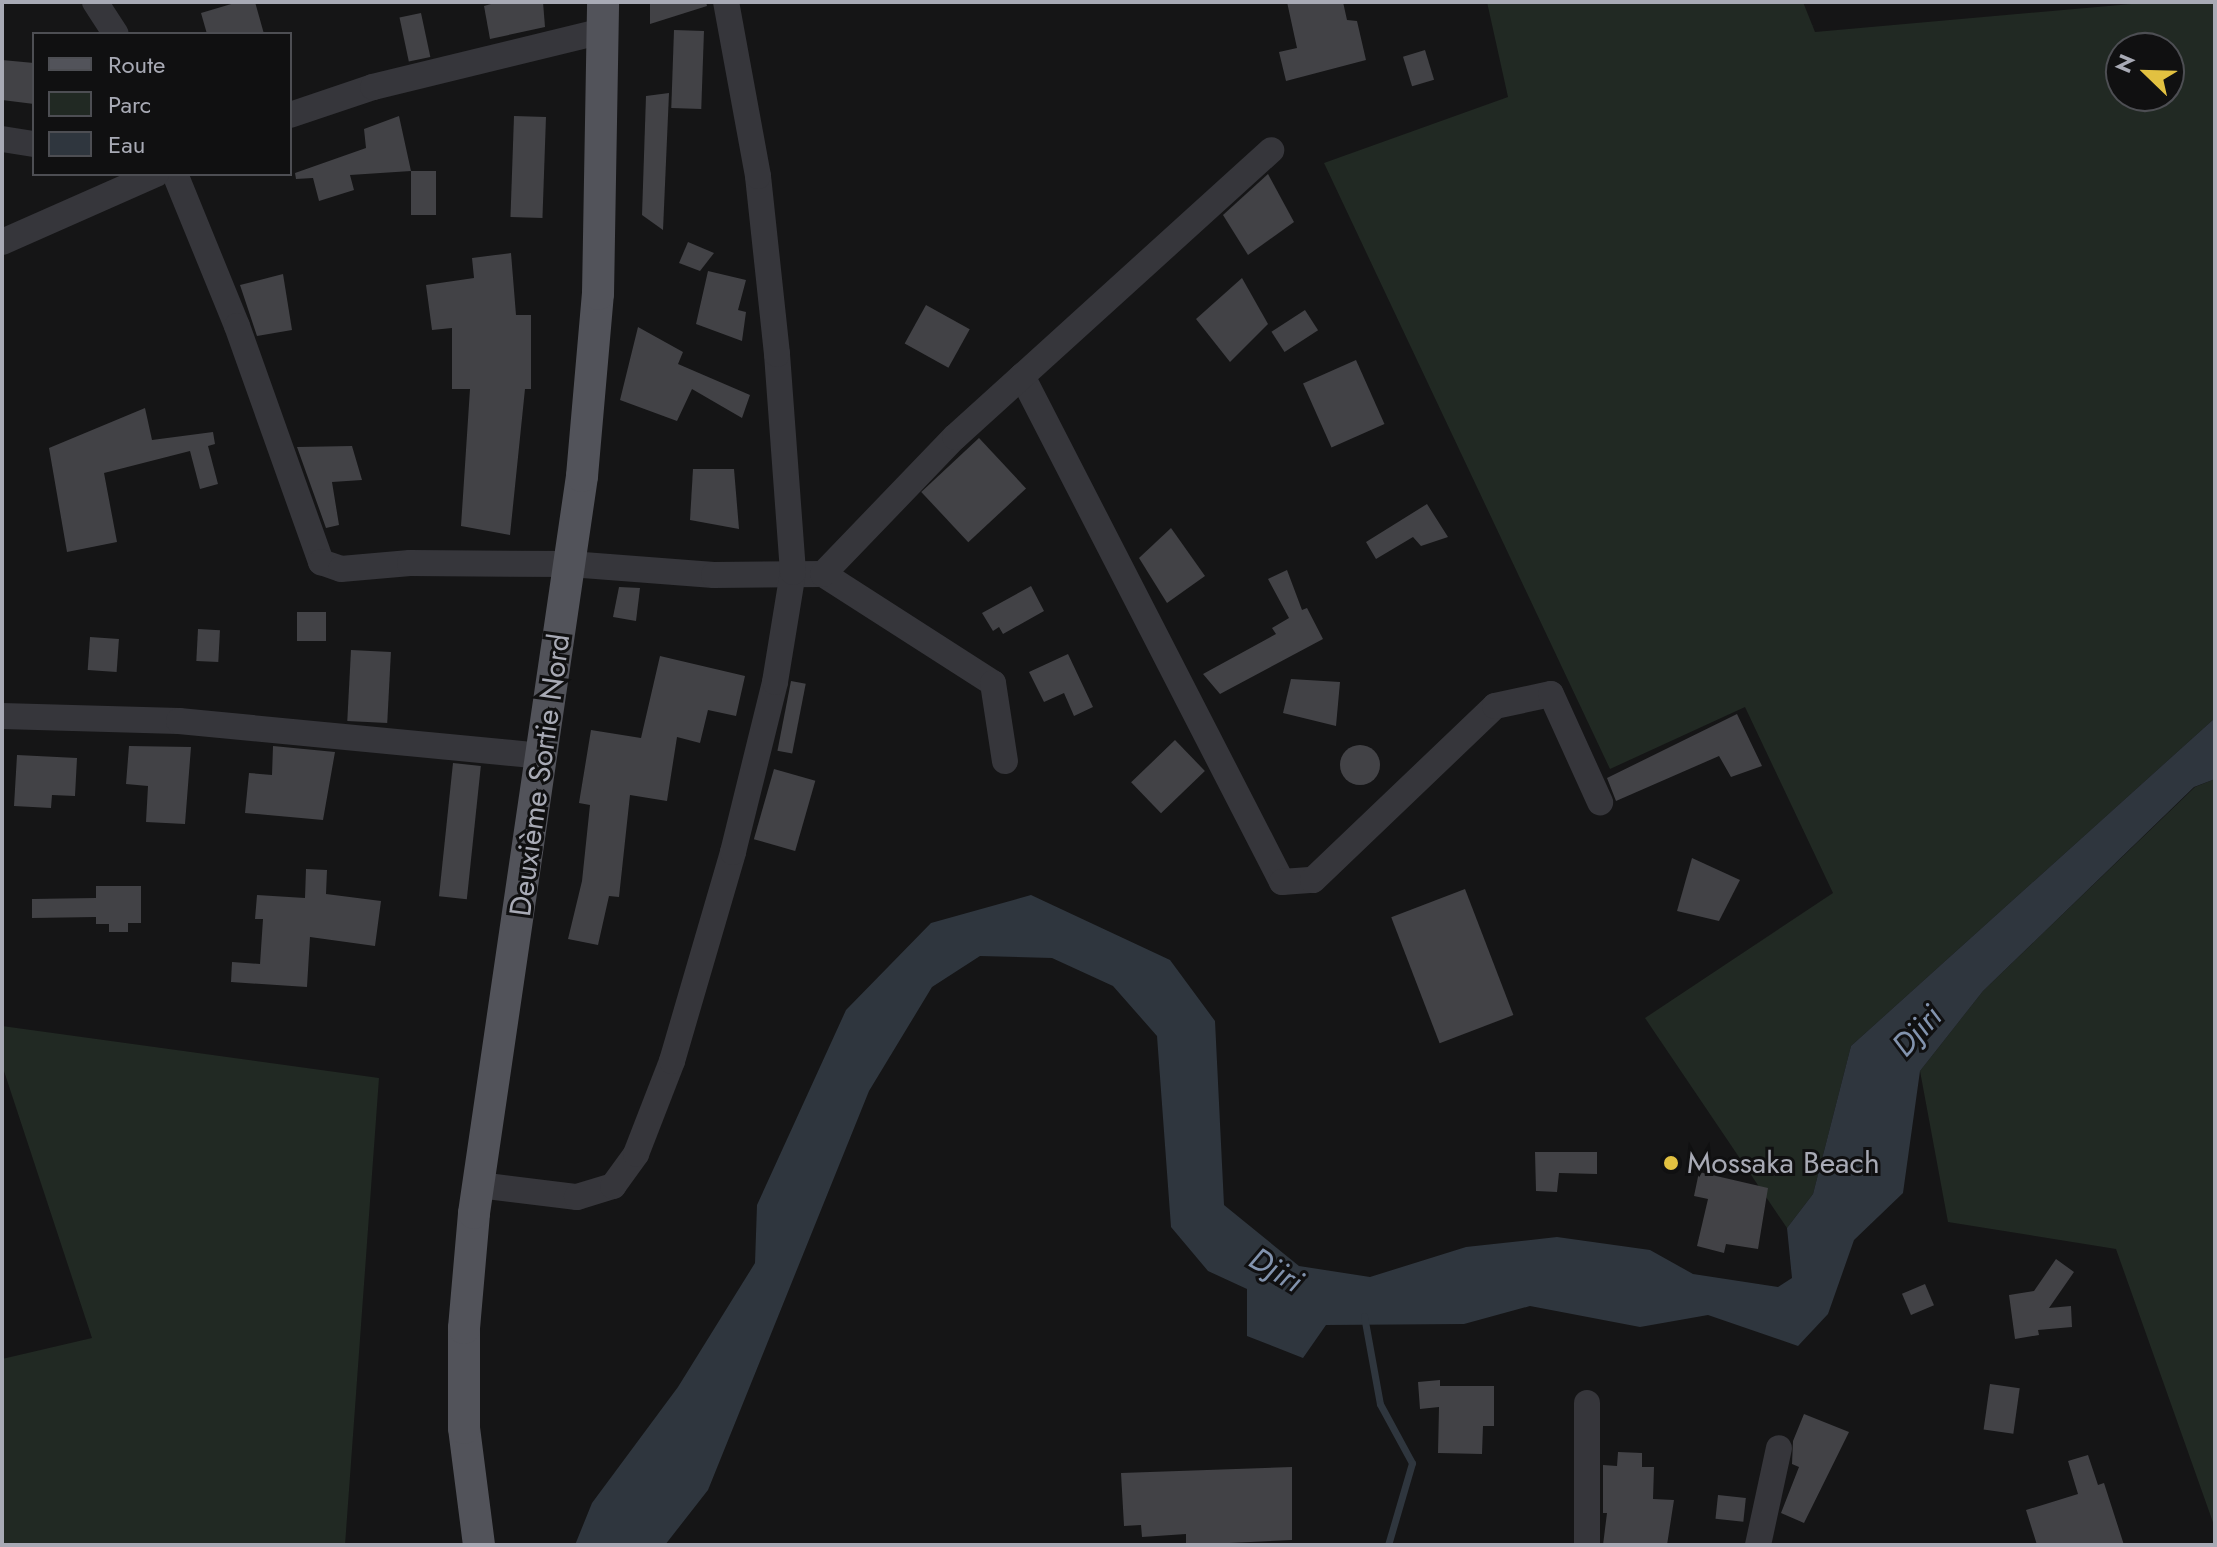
<!DOCTYPE html>
<html>
<head>
<meta charset="utf-8">
<style>
  body { margin:0 }
  #map { position:relative; width:2217px; height:1547px; overflow:hidden; background:#151516; font-family:Jost,sans-serif }
  div>[style] { position:absolute }
  [style*='--x'] { left:calc(var(--x)*1px); top:calc(var(--y)*1px); width:calc(var(--w)*1px); rotate:calc(var(--a)*1deg) }
  .green>* { inset:0; background:#212923 }
  .water>* { inset:0; background:#2f363e }
  .stream>* { height:7px; margin:-3.5px; padding:0 3.5px; transform-origin:3.5px; border-radius:3.5px; background:#2f363e }
  .building>* { inset:0; background:#424246; transform-origin:0 0 }
  .round { border-radius:50% }
  .minor>* { height:26px; margin:-13px; padding:0 13px; transform-origin:13px; border-radius:13px; background:#36363b }
  .major>* { height:32px; margin:-16px; padding:0 16px; transform-origin:16px; border-radius:16px; background:#52535a }
  .dots>* { width:22px; height:22px; translate:-50% -50%; box-sizing:border-box; border:4px solid #101011; border-radius:50% }
  span { translate:-50% -50%; white-space:nowrap; text-align:center; line-height:1.15; -webkit-text-stroke:6px #101011; paint-order:stroke }
  .street-label { font-size:30px; color:#a8aab5 }
  .poi-label { font-size:30px; color:#a8aab5 }
  .left { translate:0 -50%; text-align:left }
  .water-label { font-size:32px; color:#8293ae; font-style:italic }
  .frame { position:absolute; inset:0; border:4px solid #a8aab5; pointer-events:none }
  .legend { position:absolute; left:32px; top:32px; width:260px; height:144px; box-sizing:border-box; background:#101011; border:2px solid #4d4e53; margin:0; padding:10px 14px; list-style:none; font-size:24px; color:#a8aab5 }
  .legend li { display:flex; align-items:center; gap:16px; height:40px }
  .legend b { width:40px; border:2px solid #4d4e53 }
  .north { position:absolute; left:2105px; top:32px; width:80px; height:80px; box-sizing:border-box; background:#101011; border:2px solid #4d4e53; border-radius:50%; rotate:293deg; font-size:22px; font-weight:700; line-height:32px; text-align:center; color:#a8aab5 }
  .north::after { content:''; display:block; margin:auto; width:28px; height:36px; background:#e2c141; clip-path:polygon(50% 0,100% 100%,50% 72%,0 100%) }
</style>
</head>
<body>
<div id="map">
  <div class="green">
    <div style="clip-path:polygon(evenodd,1487px 2px,1803px 2px,1815px 32px,2154px 2px,2215px 2px,2215px 718px,1851px 1046px,1813px 1194px,1787px 1228px,1645px 1018px,1833px 893px,1745px 707px,1610px 769px,1324px 163px,1508px 97px,1487px 2px,2121px 48px,2169px 48px,2169px 96px,2121px 96px,2121px 48px)"></div>
    <div style="clip-path:polygon(2215px 779px,2215px 1528px,2116px 1249px,1948px 1222px,1920px 1071px,1983px 991px,2195px 787px)"></div>
    <div style="clip-path:polygon(2px 1026px,379px 1078px,345px 1545px,2px 1545px,2px 1359px,92px 1338px,2px 1065px)"></div>
  </div>
  <div class="water">
    <div style="clip-path:polygon(2215px 718px,2215px 779px,2194px 787px,1983px 991px,1920px 1071px,1903px 1193px,1854px 1240px,1828px 1314px,1798px 1346px,1708px 1315px,1640px 1327px,1530px 1306px,1464px 1324px,1326px 1325px,1303px 1358px,1247px 1336px,1247px 1289px,1208px 1271px,1171px 1227px,1157px 1036px,1113px 986px,1052px 958px,980px 956px,932px 987px,869px 1091px,708px 1490px,665px 1545px,575px 1545px,592px 1503px,678px 1387px,755px 1263px,757px 1205px,846px 1010px,931px 923px,1031px 895px,1170px 960px,1215px 1021px,1224px 1205px,1299px 1266px,1370px 1277px,1466px 1247px,1557px 1237px,1650px 1250px,1693px 1274px,1778px 1287px,1792px 1278px,1787px 1228px,1813px 1194px,1851px 1046px)"></div>
  </div>
  <div class="stream">
    <div style="--x:1364;--y:1316;--w:89;--a:79.7"></div>
    <div style="--x:1380;--y:1404;--w:67;--a:61.5"></div>
    <div style="--x:1412;--y:1463;--w:85;--a:106.3"></div>
  </div>
  <div class="building">
    <div style="clip-path:polygon(238px 2px,255px 2px,264px 34px,207px 34px,201px 13px)"></div>
    <div style="clip-path:polygon(498px 2px,543px 2px,545px 27px,490px 39px,484px 6px)"></div>
    <div style="clip-path:polygon(650px 2px,706px 2px,707px 6px,650px 24px)"></div>
    <div style="clip-path:polygon(1287px 2px,1343px 2px,1347px 20px,1357px 21px,1366px 60px,1286px 81px,1279px 52px,1297px 48px)"></div>
    <div style="left:421px;top:13px;width:45px;height:22px;rotate:78deg"></div>
    <div style="left:674px;top:30px;width:30px;height:78px;rotate:2deg"></div>
    <div style="left:1425px;top:50px;width:31px;height:23px;rotate:73deg"></div>
    <div style="clip-path:polygon(2px 60px,34px 63px,34px 104px,2px 100px)"></div>
    <div style="clip-path:polygon(669px 93px,663px 230px,642px 215px,646px 96px)"></div>
    <div style="clip-path:polygon(399px 116px,411px 171px,350px 175px,354px 190px,319px 201px,313px 178px,296px 179px,295px 173px,366px 148px,364px 129px)"></div>
    <div style="left:514px;top:116px;width:32px;height:101px;rotate:2deg"></div>
    <div style="left:411px;top:171px;width:25px;height:44px"></div>
    <div style="clip-path:polygon(1268px 174px,1294px 222px,1248px 255px,1223px 215px)"></div>
    <div style="clip-path:polygon(688px 242px,714px 253px,700px 271px,679px 263px)"></div>
    <div style="clip-path:polygon(511px 253px,516px 315px,531px 315px,531px 389px,525px 389px,510px 535px,461px 526px,470px 389px,452px 389px,452px 328px,432px 330px,426px 285px,474px 278px,472px 258px)"></div>
    <div style="clip-path:polygon(708px 271px,746px 280px,738px 310px,746px 312px,742px 341px,696px 324px)"></div>
    <div style="clip-path:polygon(283px 274px,292px 330px,257px 336px,240px 285px)"></div>
    <div style="clip-path:polygon(1242px 278px,1268px 324px,1230px 362px,1196px 319px)"></div>
    <div style="left:926px;top:305px;width:50px;height:44px;rotate:29deg"></div>
    <div style="left:1305px;top:310px;width:24px;height:40px;rotate:57deg"></div>
    <div style="clip-path:polygon(638px 327px,683px 352px,678px 364px,750px 395px,742px 418px,692px 389px,677px 421px,620px 400px)"></div>
    <div style="left:1356px;top:360px;width:70px;height:58px;rotate:66deg"></div>
    <div style="clip-path:polygon(145px 408px,152px 440px,213px 432px,215px 444px,208px 446px,218px 484px,200px 489px,190px 451px,104px 473px,117px 542px,67px 552px,49px 448px)"></div>
    <div style="left:979px;top:438px;width:69px;height:79px;rotate:47deg"></div>
    <div style="clip-path:polygon(352px 446px,362px 480px,332px 482px,339px 525px,326px 528px,297px 447px)"></div>
    <div style="clip-path:polygon(693px 469px,734px 469px,739px 529px,690px 520px)"></div>
    <div style="clip-path:polygon(1427px 504px,1448px 537px,1421px 546px,1413px 537px,1376px 559px,1366px 542px)"></div>
    <div style="clip-path:polygon(1171px 528px,1205px 576px,1167px 603px,1139px 558px)"></div>
    <div style="clip-path:polygon(1287px 570px,1302px 610px,1307px 608px,1323px 639px,1220px 694px,1203px 674px,1276px 634px,1272px 628px,1289px 618px,1268px 579px)"></div>
    <div style="clip-path:polygon(1031px 586px,1044px 611px,1003px 634px,999px 627px,993px 631px,982px 613px)"></div>
    <div style="clip-path:polygon(619px 587px,640px 588px,636px 621px,613px 617px)"></div>
    <div style="left:297px;top:612px;width:29px;height:29px"></div>
    <div style="left:198px;top:629px;width:22px;height:32px;rotate:3deg"></div>
    <div style="left:90px;top:637px;width:29px;height:33px;rotate:4deg"></div>
    <div style="left:351px;top:650px;width:40px;height:71px;rotate:3deg"></div>
    <div style="clip-path:polygon(1068px 654px,1093px 707px,1074px 716px,1064px 693px,1044px 702px,1029px 672px)"></div>
    <div style="clip-path:polygon(660px 656px,745px 676px,736px 716px,708px 710px,700px 743px,677px 737px,667px 801px,630px 795px,619px 897px,609px 896px,598px 945px,568px 939px,582px 881px,590px 805px,579px 803px,591px 730px,641px 738px)"></div>
    <div style="clip-path:polygon(1291px 679px,1340px 682px,1336px 726px,1283px 713px)"></div>
    <div style="left:791px;top:681px;width:15px;height:71px;rotate:11deg"></div>
    <div style="clip-path:polygon(1737px 714px,1762px 766px,1731px 777px,1719px 756px,1616px 801px,1607px 778px)"></div>
    <div style="left:1175px;top:740px;width:43px;height:61px;rotate:46deg"></div>
    <div class="round" style="left:1340px;top:745px;width:40px;height:40px"></div>
    <div style="clip-path:polygon(129px 746px,191px 747px,185px 824px,146px 822px,148px 786px,126px 784px)"></div>
    <div style="clip-path:polygon(273px 746px,335px 752px,323px 820px,245px 813px,249px 773px,272px 775px)"></div>
    <div style="clip-path:polygon(17px 755px,77px 758px,75px 796px,52px 795px,51px 808px,14px 806px)"></div>
    <div style="left:453px;top:763px;width:28px;height:134px;rotate:6deg"></div>
    <div style="left:774px;top:769px;width:43px;height:73px;rotate:16deg"></div>
    <div style="clip-path:polygon(1692px 858px,1740px 880px,1719px 921px,1677px 911px)"></div>
    <div style="clip-path:polygon(306px 869px,327px 870px,326px 894px,381px 901px,375px 946px,310px 937px,307px 987px,231px 982px,232px 962px,260px 964px,263px 919px,255px 919px,257px 895px,305px 898px)"></div>
    <div style="clip-path:polygon(96px 886px,141px 886px,141px 923px,128px 923px,128px 932px,109px 932px,109px 924px,96px 924px,96px 917px,32px 918px,32px 899px,96px 898px)"></div>
    <div style="left:1465px;top:889px;width:135px;height:79px;rotate:69deg"></div>
    <div style="clip-path:polygon(1535px 1152px,1597px 1152px,1597px 1174px,1559px 1173px,1557px 1192px,1536px 1191px)"></div>
    <div style="clip-path:polygon(1699px 1172px,1768px 1188px,1758px 1249px,1726px 1244px,1724px 1253px,1697px 1246px,1708px 1199px,1694px 1196px)"></div>
    <div style="clip-path:polygon(2056px 1259px,2074px 1272px,2049px 1308px,2071px 1306px,2072px 1327px,2038px 1330px,2039px 1335px,2015px 1339px,2009px 1295px,2034px 1291px)"></div>
    <div style="left:1925px;top:1284px;width:23px;height:25px;rotate:67deg"></div>
    <div style="clip-path:polygon(1440px 1380px,1440px 1386px,1494px 1386px,1494px 1426px,1483px 1426px,1482px 1454px,1438px 1453px,1439px 1407px,1420px 1409px,1418px 1382px)"></div>
    <div style="left:1990px;top:1384px;width:30px;height:46px;rotate:8deg"></div>
    <div style="clip-path:polygon(1804px 1414px,1849px 1432px,1804px 1523px,1781px 1513px,1799px 1467px,1792px 1464px,1793px 1441px)"></div>
    <div style="clip-path:polygon(1618px 1452px,1642px 1453px,1642px 1467px,1654px 1467px,1653px 1499px,1674px 1500px,1667px 1545px,1603px 1545px,1607px 1513px,1603px 1513px,1603px 1465px,1617px 1466px)"></div>
    <div style="clip-path:polygon(2088px 1455px,2098px 1485px,2104px 1483px,2124px 1545px,2037px 1545px,2026px 1510px,2078px 1494px,2068px 1461px)"></div>
    <div style="clip-path:polygon(1292px 1467px,1292px 1540px,1186px 1545px,1186px 1534px,1142px 1537px,1141px 1525px,1124px 1526px,1121px 1473px)"></div>
    <div style="left:1718px;top:1495px;width:28px;height:24px;rotate:6deg"></div>
  </div>
  <div class="minor">
    <div style="--x:95;--y:2;--w:38;--a:57"></div>
    <div style="--x:290;--y:115;--w:88;--a:-18.6"></div>
    <div style="--x:373;--y:87;--w:236;--a:-13.7"></div>
    <div style="--x:2;--y:139;--w:32;--a:9"></div>
    <div style="--x:175;--y:174;--w:164;--a:67.8"></div>
    <div style="--x:237;--y:326;--w:251;--a:70.4"></div>
    <div style="--x:321;--y:562;--w:21;--a:19"></div>
    <div style="--x:341;--y:569;--w:69;--a:-5"></div>
    <div style="--x:410;--y:563;--w:160;--a:0.4"></div>
    <div style="--x:570;--y:564;--w:144;--a:4.4"></div>
    <div style="--x:714;--y:575;--w:109;--a:-0.5"></div>
    <div style="--x:823;--y:574;--w:202;--a:32.7"></div>
    <div style="--x:993;--y:683;--w:79;--a:81.3"></div>
    <div style="--x:2;--y:242;--w:168;--a:-23.8"></div>
    <div style="--x:1022;--y:376;--w:569;--a:62.8"></div>
    <div style="--x:1282;--y:882;--w:31;--a:-4"></div>
    <div style="--x:1313;--y:880;--w:252;--a:-43.7"></div>
    <div style="--x:1495;--y:706;--w:57;--a:-12.1"></div>
    <div style="--x:1551;--y:694;--w:119;--a:65.6"></div>
    <div style="--x:823;--y:574;--w:190;--a:-46.1"></div>
    <div style="--x:955;--y:437;--w:427;--a:-42.2"></div>
    <div style="--x:2;--y:716;--w:177;--a:1.6"></div>
    <div style="--x:179;--y:721;--w:366;--a:5.5"></div>
    <div style="--x:479;--y:1185;--w:99;--a:7"></div>
    <div style="--x:577;--y:1197;--w:38;--a:-17"></div>
    <div style="--x:613;--y:1186;--w:39;--a:-54"></div>
    <div style="--x:636;--y:1154;--w:100;--a:-68.8"></div>
    <div style="--x:672;--y:1061;--w:218;--a:-73.7"></div>
    <div style="--x:733;--y:852;--w:175;--a:-76.1"></div>
    <div style="--x:775;--y:682;--w:111;--a:-80.7"></div>
    <div style="--x:793;--y:572;--w:219;--a:-94.2"></div>
    <div style="--x:777;--y:354;--w:179;--a:-96.1"></div>
    <div style="--x:758;--y:176;--w:177;--a:-100.4"></div>
    <div style="--x:1587;--y:1403;--w:142;--a:90"></div>
    <div style="--x:1758;--y:1545;--w:99;--a:-77.8"></div>
  </div>
  <div class="major">
    <div style="--x:479;--y:1545;--w:118;--a:-97.3"></div>
    <div style="--x:464;--y:1428;--w:100;--a:-90"></div>
    <div style="--x:464;--y:1328;--w:115;--a:-85"></div>
    <div style="--x:474;--y:1213;--w:745;--a:-81.66"></div>
    <div style="--x:582;--y:476;--w:183;--a:-85"></div>
    <div style="--x:598;--y:294;--w:292;--a:-89"></div>
  </div>
  <div class="dots">
    <div style="left:1671px;top:1163px;background:#e2c141"></div>
  </div>
  <div class="street-label">
    <span style="left:540px;top:775px;rotate:-82deg">Deuxième Sortie Nord</span>
  </div>
  <div class="poi-label">
    <span class="left" style="left:1687px;top:1163px">Mossaka Beach</span>
  </div>
  <div class="water-label">
    <span style="left:1917px;top:1031px;rotate:-47deg">Djiri</span>
    <span style="left:1276px;top:1270px;rotate:31deg">Djiri</span>
  </div>
  <div class="frame"></div>
  <ul class="legend">
  <li><b style="height:10px;background:#52535a"></b>Route</li>
  <li><b style="height:22px;background:#212923"></b>Parc</li>
  <li><b style="height:22px;background:#2f363e"></b>Eau</li>
  </ul>
  <div class="north">N</div>
</div>
</body>
</html>
